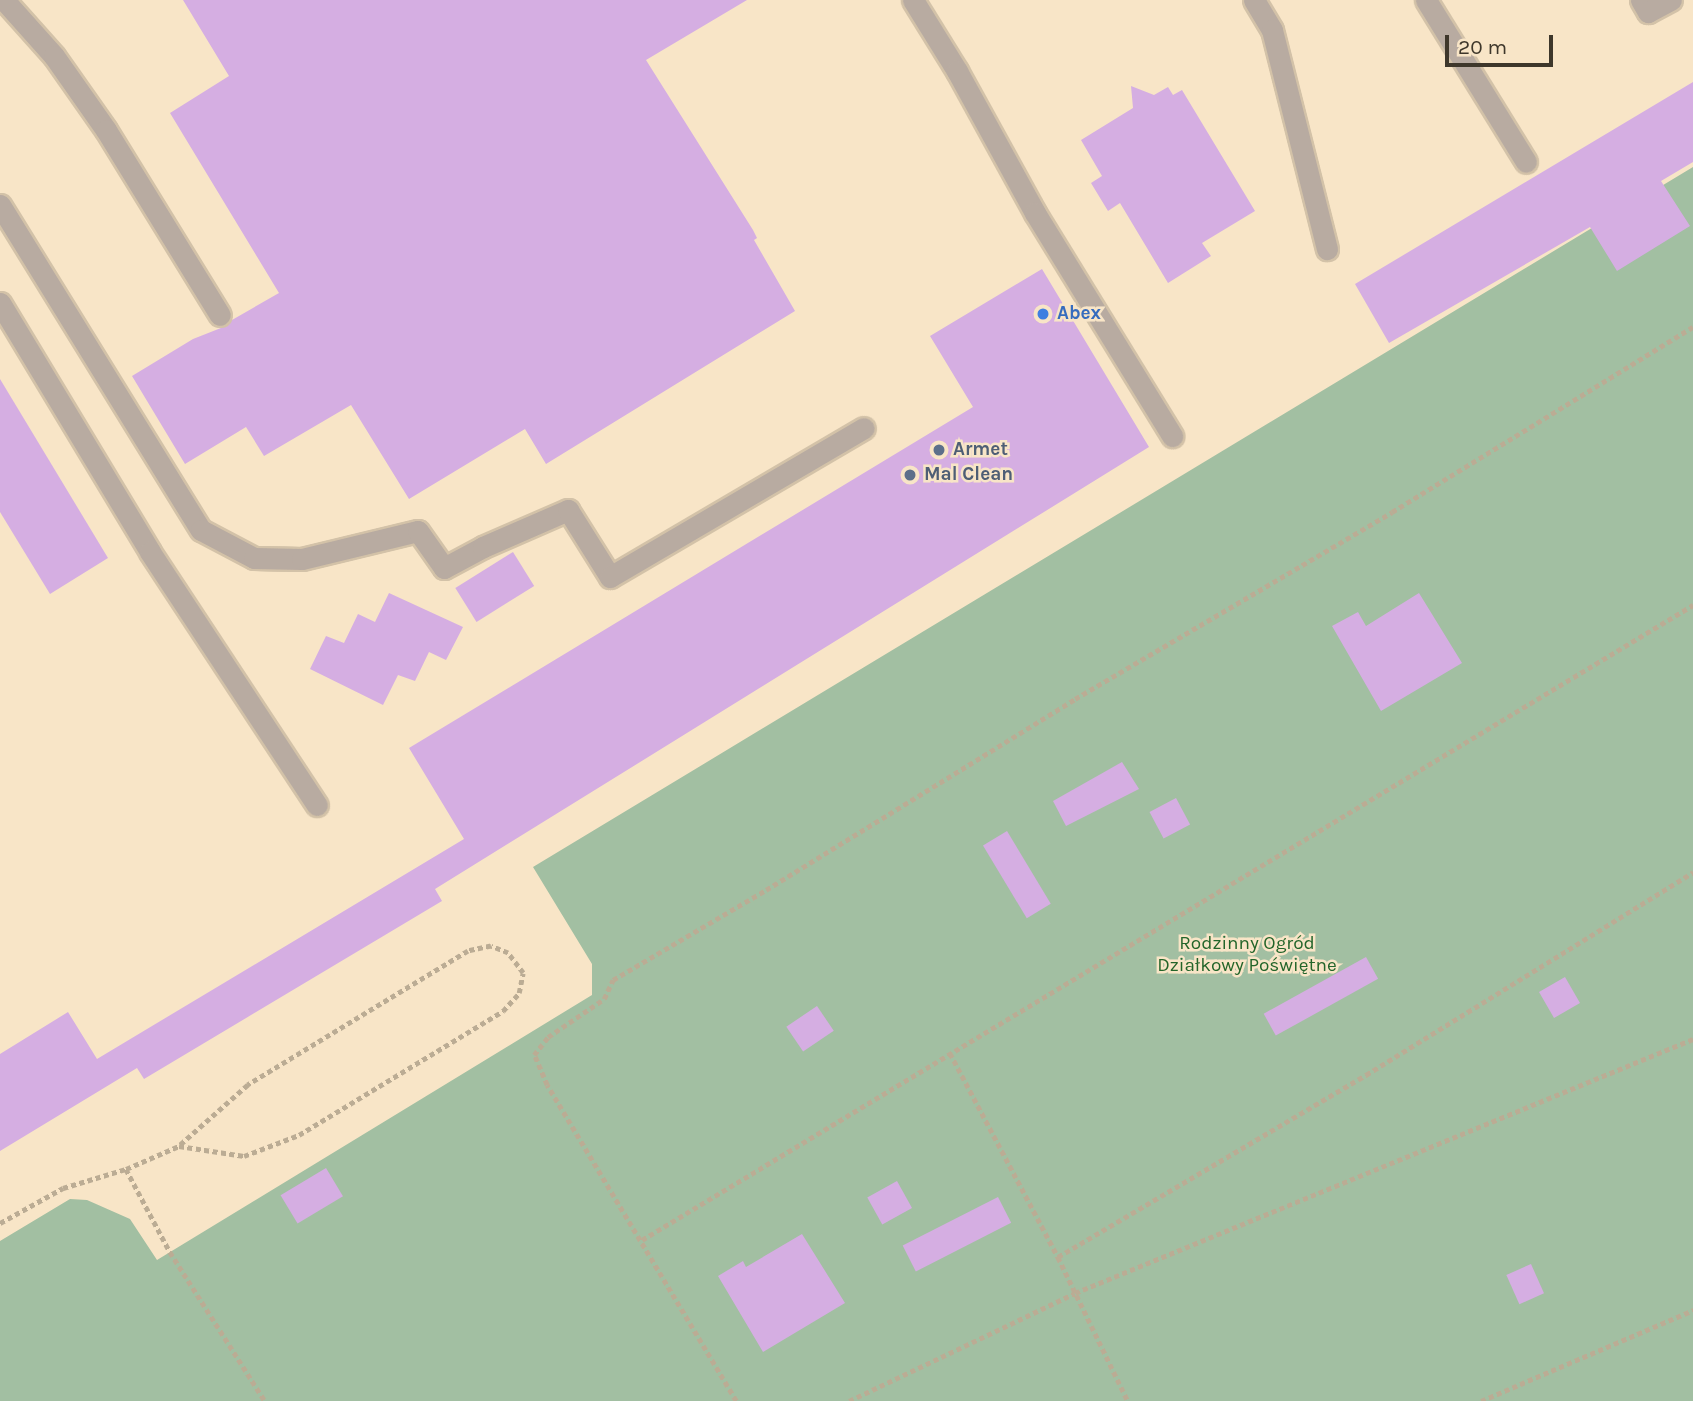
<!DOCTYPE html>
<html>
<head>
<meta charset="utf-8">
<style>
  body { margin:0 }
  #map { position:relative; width:1693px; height:1401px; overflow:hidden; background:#f8e5c7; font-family:Karla,sans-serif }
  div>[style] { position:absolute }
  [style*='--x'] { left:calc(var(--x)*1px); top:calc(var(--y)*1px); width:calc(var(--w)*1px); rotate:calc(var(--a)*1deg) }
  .green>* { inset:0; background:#a2bfa2 }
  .building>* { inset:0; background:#d5aee2; transform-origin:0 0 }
  .path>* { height:4.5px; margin-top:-2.25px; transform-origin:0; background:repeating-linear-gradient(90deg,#bbac94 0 5px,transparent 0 8.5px) }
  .roads { filter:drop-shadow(2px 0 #d3c2a8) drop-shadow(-2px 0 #d3c2a8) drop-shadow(0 2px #d3c2a8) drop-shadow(0 -2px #d3c2a8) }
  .minor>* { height:21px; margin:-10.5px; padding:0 10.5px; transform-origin:10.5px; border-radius:10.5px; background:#b8aba1 }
  .dots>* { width:19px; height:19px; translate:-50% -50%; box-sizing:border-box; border:4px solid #f8e5c7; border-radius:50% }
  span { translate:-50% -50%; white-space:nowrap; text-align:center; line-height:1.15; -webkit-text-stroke:5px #f8e5c7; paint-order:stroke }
  .shop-label { font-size:19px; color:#366cbe; font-weight:700 }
  .left { translate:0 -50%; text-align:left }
  .service-label { font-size:19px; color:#4e5e75; font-weight:700 }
  .park-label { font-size:19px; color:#23652a }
  .scale { position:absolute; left:1445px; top:35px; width:108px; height:32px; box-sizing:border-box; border:4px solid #3e372b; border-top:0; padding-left:9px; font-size:21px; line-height:24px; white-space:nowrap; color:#3e372b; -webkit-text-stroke:5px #f8e5c7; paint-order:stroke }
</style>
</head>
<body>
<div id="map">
  <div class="green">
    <div style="clip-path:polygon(1693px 167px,1693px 1401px,0 1401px,0 1241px,70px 1199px,87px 1200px,130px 1219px,157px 1260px,592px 995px,592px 964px,533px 867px)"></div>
  </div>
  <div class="building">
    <div style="clip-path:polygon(183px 0,747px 0,646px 60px,753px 230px,757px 238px,754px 240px,795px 311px,546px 464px,525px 429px,409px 499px,351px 405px,264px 456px,246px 427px,185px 464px,132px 376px,193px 339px,226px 326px,232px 320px,279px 293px,170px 113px,229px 76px)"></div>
    <div style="clip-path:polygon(1693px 82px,1693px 162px,1661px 181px,1690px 226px,1617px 271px,1590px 227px,1389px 343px,1355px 284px)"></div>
    <div style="clip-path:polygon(1131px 86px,1154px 95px,1168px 87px,1173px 95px,1182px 90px,1255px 211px,1202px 243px,1211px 256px,1168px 283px,1120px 203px,1108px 211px,1091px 183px,1102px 176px,1081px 140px,1133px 108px)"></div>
    <div style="clip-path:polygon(1042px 269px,1149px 447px,435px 889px,442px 901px,144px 1079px,137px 1068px,0 1151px,0 1054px,68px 1012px,97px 1059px,464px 839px,409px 748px,973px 407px,930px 336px)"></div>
    <div style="clip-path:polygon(0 379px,108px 558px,50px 594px,0 512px)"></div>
    <div style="left:513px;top:552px;width:40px;height:68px;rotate:58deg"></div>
    <div style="clip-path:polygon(389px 593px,463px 627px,446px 660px,429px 652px,415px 681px,398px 675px,383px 705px,310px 669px,326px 636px,344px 643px,358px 614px,375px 622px)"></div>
    <div style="clip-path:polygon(1419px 593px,1462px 663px,1381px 711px,1332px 626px,1358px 612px,1366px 626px)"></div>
    <div style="clip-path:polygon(1122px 762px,1139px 789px,1066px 826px,1053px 801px)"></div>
    <div style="left:1176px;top:798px;width:30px;height:30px;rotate:62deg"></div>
    <div style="left:1007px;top:831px;width:85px;height:28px;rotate:59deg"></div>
    <div style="left:1366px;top:957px;width:25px;height:117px;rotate:61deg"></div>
    <div style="left:1565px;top:977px;width:30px;height:30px;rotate:60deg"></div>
    <div style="left:817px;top:1006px;width:30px;height:37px;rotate:56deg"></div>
    <div style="left:326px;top:1168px;width:33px;height:53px;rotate:59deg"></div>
    <div style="left:897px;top:1181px;width:31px;height:34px;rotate:61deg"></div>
    <div style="left:998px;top:1197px;width:29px;height:107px;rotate:63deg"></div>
    <div style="clip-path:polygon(802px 1234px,845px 1303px,763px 1352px,718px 1276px,743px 1261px,746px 1267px)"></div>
    <div style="left:1531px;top:1264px;width:32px;height:27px;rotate:66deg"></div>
  </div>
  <div class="path">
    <div style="--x:950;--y:1053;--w:231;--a:62.1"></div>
    <div style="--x:1058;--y:1257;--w:160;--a:64.1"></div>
    <div style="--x:126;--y:1169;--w:94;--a:62.1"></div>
    <div style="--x:170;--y:1252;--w:177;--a:57.5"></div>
    <div style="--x:0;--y:1223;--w:72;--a:-29.1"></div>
    <div style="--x:63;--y:1188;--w:66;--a:-16.8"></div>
    <div style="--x:126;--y:1169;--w:58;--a:-23.5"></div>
    <div style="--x:179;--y:1146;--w:66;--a:8.7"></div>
    <div style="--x:244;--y:1156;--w:59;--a:-20.9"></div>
    <div style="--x:299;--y:1135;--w:239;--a:-31.3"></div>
    <div style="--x:503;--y:1011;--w:24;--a:-48"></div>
    <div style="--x:519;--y:993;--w:20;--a:-79"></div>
    <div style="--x:523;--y:973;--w:25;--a:-127"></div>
    <div style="--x:508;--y:953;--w:18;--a:-158"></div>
    <div style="--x:491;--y:946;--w:24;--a:168"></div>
    <div style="--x:468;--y:951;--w:258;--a:148.7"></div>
    <div style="--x:248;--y:1085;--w:92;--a:138.5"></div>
    <div style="--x:642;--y:1240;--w:1228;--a:-31.14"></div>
    <div style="--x:1058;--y:1257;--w:358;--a:-30.6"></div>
    <div style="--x:1366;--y:1075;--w:385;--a:-31.8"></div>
    <div style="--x:736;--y:1401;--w:368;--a:-120.9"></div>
    <div style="--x:547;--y:1085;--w:33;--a:-113"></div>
    <div style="--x:534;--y:1055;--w:23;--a:-52"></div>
    <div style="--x:548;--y:1037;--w:68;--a:-34.2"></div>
    <div style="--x:604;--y:999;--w:21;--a:-65"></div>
    <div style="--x:613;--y:980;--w:178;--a:-30.5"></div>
    <div style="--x:766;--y:890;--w:363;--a:-31.7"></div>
    <div style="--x:1075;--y:699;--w:368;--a:-30.5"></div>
    <div style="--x:1392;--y:512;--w:353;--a:-31.6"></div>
    <div style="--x:849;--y:1401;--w:250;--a:-25.5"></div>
    <div style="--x:1075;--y:1293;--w:668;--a:-22.34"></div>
    <div style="--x:1481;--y:1401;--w:231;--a:-23.2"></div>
  </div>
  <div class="roads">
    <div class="minor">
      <div style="--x:4;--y:0;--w:75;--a:48.2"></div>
      <div style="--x:54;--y:56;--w:90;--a:54.9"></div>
      <div style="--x:106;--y:130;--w:217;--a:58.4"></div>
      <div style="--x:913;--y:0;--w:84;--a:58.2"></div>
      <div style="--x:957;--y:71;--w:162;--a:61.2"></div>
      <div style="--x:1035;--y:213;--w:262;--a:58.4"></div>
      <div style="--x:1254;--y:0;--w:35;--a:59"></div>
      <div style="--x:1272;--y:30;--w:226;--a:75.9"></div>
      <div style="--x:1426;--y:0;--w:190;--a:58.3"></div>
      <div style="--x:1641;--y:0;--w:14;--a:60"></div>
      <div style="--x:1648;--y:12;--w:26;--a:-28"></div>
      <div style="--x:0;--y:205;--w:382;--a:58.3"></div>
      <div style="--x:201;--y:530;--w:60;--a:27.8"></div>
      <div style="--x:254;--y:558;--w:48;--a:1.2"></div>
      <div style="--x:302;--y:559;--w:119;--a:-13.6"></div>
      <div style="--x:418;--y:531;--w:45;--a:54.9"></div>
      <div style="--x:444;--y:568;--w:44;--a:-28.3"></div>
      <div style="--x:483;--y:547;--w:93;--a:-23.5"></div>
      <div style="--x:568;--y:510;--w:79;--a:57.9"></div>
      <div style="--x:610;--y:577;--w:294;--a:-30.4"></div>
      <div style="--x:0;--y:303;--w:291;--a:58.9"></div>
      <div style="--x:150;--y:552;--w:303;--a:56.6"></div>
    </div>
  </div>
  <div class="dots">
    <div style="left:1043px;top:314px;background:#3f7fe0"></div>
    <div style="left:939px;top:450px;background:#5c6f8a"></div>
    <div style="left:910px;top:475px;background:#5c6f8a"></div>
  </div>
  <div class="shop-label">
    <span class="left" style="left:1057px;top:314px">Abex</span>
  </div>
  <div class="service-label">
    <span class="left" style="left:953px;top:450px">Armet</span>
    <span class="left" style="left:924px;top:475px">Mal Clean</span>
  </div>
  <div class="park-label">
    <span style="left:1247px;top:955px">Rodzinny Ogród<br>Działkowy Poświętne</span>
  </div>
  <div class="scale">20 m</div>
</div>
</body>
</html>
